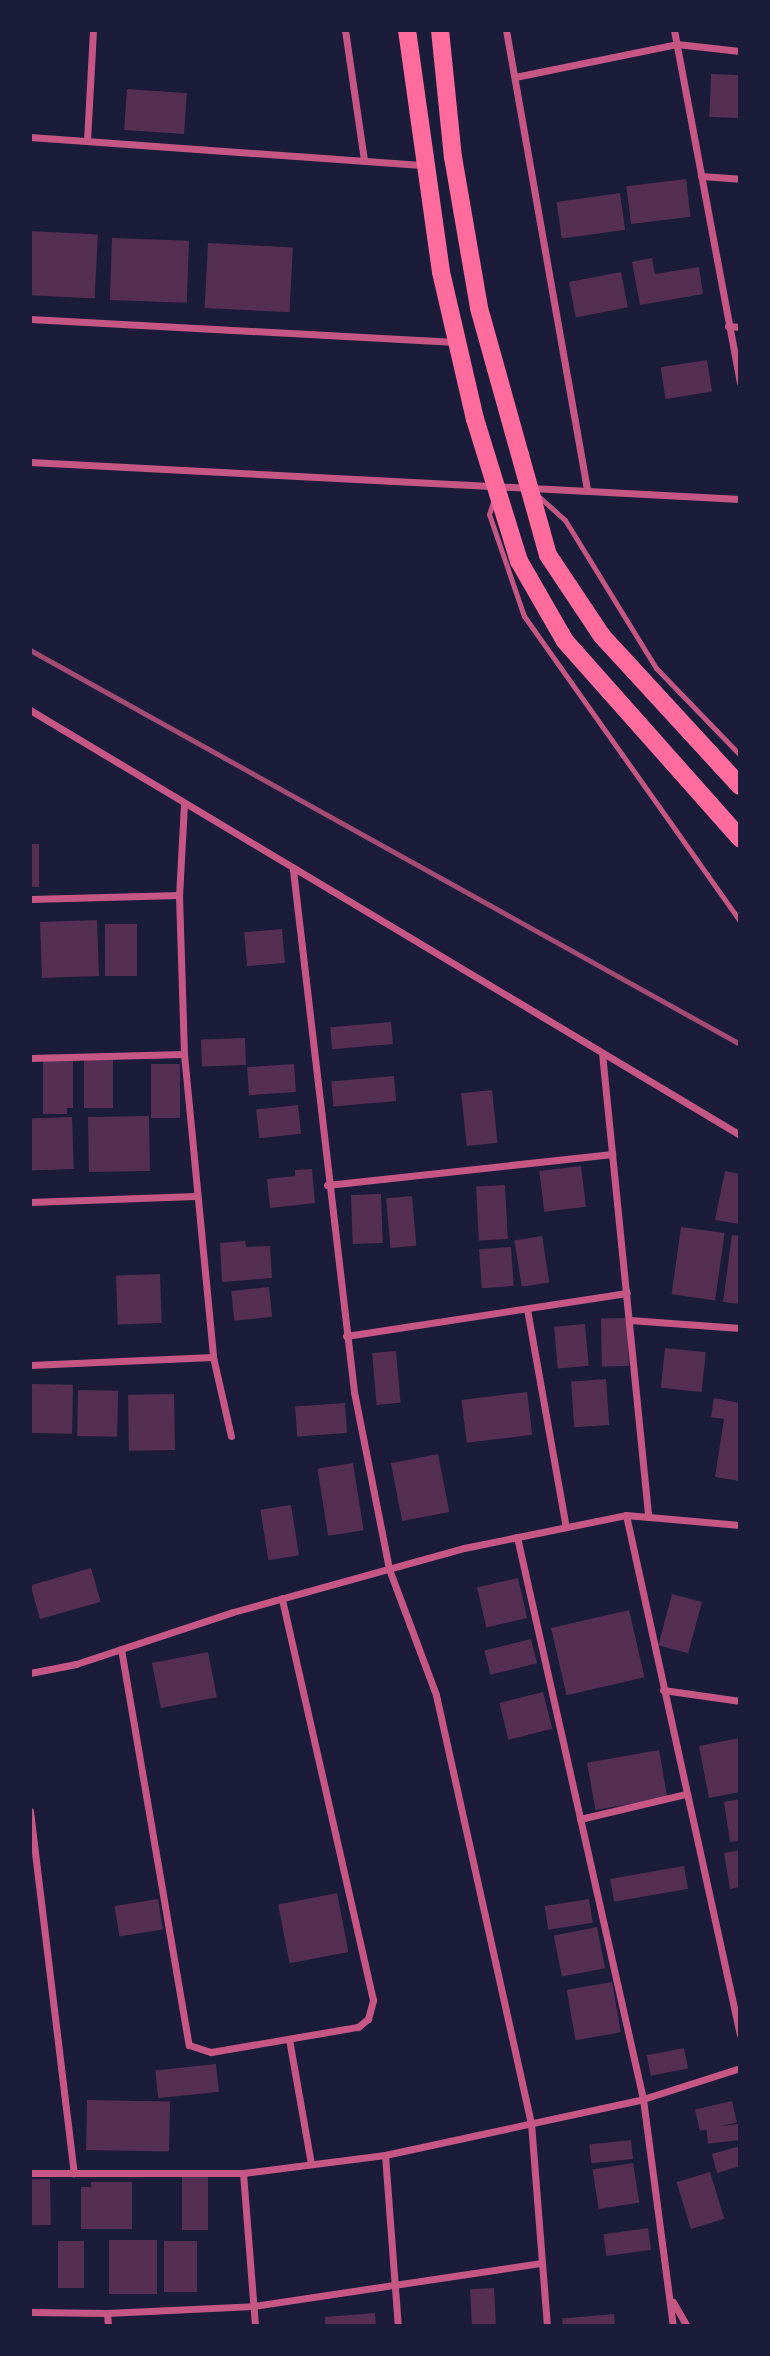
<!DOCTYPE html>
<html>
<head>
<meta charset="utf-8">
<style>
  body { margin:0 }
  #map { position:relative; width:770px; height:2356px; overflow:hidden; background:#1b1b3a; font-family:"DejaVu Sans",sans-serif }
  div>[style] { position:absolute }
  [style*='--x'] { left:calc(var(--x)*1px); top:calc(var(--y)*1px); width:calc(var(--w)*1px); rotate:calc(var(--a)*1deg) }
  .building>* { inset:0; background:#542f53; transform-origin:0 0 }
  .service>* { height:5px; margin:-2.5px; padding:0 2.5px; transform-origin:2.5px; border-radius:2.5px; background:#c65784 }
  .minor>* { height:7px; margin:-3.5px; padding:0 3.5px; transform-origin:3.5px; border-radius:3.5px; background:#c65784 }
  .primary>* { height:18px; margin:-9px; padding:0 9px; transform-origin:9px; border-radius:9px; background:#ff6b9d }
  .rail>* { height:5px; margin:-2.5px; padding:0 2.5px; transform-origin:2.5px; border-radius:2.5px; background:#a44b75 }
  span { translate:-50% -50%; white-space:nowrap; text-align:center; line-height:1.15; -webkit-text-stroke:5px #1b1b3a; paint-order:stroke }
  .frame { position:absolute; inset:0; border:32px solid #1b1b3a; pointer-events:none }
</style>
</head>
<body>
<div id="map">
  <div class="building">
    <div style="left:711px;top:74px;width:29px;height:43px;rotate:2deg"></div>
    <div style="left:127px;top:89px;width:60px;height:41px;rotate:4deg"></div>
    <div style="left:686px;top:179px;width:38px;height:60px;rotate:83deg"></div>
    <div style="left:620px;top:193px;width:37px;height:64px;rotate:82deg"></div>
    <div style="left:30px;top:231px;width:68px;height:64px;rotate:3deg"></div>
    <div style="left:112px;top:238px;width:77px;height:62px;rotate:2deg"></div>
    <div style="left:208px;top:243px;width:85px;height:65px;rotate:3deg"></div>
    <div style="clip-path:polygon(652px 258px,655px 274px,699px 267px,703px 294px,640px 305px,632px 262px)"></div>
    <div style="left:621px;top:272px;width:36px;height:53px;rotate:79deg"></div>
    <div style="left:707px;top:360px;width:32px;height:47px;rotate:81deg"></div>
    <div style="left:30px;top:844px;width:9px;height:43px"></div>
    <div style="left:97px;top:920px;width:56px;height:57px;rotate:88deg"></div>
    <div style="left:105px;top:924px;width:32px;height:52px"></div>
    <div style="left:282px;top:929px;width:34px;height:38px;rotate:85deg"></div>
    <div style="left:391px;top:1022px;width:22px;height:61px;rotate:85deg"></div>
    <div style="left:245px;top:1038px;width:27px;height:44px;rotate:88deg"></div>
    <div style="left:84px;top:1058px;width:29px;height:50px"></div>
    <div style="clip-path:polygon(43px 1059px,73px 1059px,73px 1108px,67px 1108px,67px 1114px,43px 1114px)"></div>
    <div style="left:151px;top:1064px;width:29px;height:54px"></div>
    <div style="left:294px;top:1064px;width:28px;height:47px;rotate:86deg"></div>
    <div style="left:394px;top:1076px;width:25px;height:63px;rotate:85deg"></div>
    <div style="left:492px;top:1090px;width:53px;height:31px;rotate:84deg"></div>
    <div style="left:298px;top:1105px;width:29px;height:42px;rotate:84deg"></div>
    <div style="left:149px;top:1116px;width:55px;height:61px;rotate:89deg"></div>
    <div style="left:72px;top:1117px;width:52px;height:42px;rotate:88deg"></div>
    <div style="left:581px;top:1166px;width:41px;height:42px;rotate:83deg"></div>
    <div style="clip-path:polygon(312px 1169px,315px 1203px,270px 1208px,267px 1179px,295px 1176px,295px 1170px)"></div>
    <div style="clip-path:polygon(725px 1171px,740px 1174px,740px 1224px,715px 1220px)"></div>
    <div style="left:505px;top:1185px;width:54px;height:29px;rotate:87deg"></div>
    <div style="left:381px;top:1194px;width:49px;height:30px;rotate:88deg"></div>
    <div style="left:412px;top:1196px;width:50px;height:26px;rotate:85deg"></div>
    <div style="left:681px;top:1227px;width:44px;height:68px;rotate:8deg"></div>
    <div style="clip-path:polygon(732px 1235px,740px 1236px,740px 1304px,723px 1302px)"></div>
    <div style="left:542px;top:1236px;width:47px;height:28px;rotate:81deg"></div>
    <div style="clip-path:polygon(245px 1241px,246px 1247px,270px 1246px,272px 1278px,222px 1282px,220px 1243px)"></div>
    <div style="left:511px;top:1247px;width:39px;height:32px;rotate:86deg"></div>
    <div style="left:160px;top:1274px;width:49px;height:44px;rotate:88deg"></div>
    <div style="left:269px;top:1287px;width:30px;height:38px;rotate:84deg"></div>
    <div style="left:628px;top:1318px;width:48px;height:27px;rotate:89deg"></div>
    <div style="left:585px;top:1324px;width:42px;height:31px;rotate:85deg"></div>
    <div style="left:665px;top:1348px;width:41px;height:40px;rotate:6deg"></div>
    <div style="left:396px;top:1351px;width:52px;height:24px;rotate:85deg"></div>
    <div style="left:606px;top:1379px;width:46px;height:35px;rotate:86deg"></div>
    <div style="left:32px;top:1384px;width:41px;height:49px;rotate:1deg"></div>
    <div style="left:78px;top:1390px;width:40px;height:46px;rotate:1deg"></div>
    <div style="left:527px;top:1392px;width:43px;height:66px;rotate:83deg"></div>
    <div style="left:174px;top:1394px;width:56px;height:46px;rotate:89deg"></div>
    <div style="clip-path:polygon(714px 1398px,740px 1403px,740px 1481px,715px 1477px,724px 1419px,711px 1417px)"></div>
    <div style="left:345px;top:1403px;width:30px;height:50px;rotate:86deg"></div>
    <div style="left:438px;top:1454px;width:59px;height:48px;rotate:79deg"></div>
    <div style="left:353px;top:1463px;width:68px;height:36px;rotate:81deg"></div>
    <div style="left:291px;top:1505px;width:51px;height:31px;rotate:81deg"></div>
    <div style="left:91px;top:1568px;width:35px;height:63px;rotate:74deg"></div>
    <div style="left:518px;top:1578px;width:41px;height:42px;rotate:77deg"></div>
    <div style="left:672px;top:1594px;width:31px;height:53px;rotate:15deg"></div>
    <div style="left:629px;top:1610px;width:69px;height:80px;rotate:77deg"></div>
    <div style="left:531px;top:1639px;width:25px;height:48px;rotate:76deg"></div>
    <div style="left:208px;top:1652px;width:46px;height:57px;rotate:79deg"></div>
    <div style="left:543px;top:1692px;width:38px;height:45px;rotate:76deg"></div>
    <div style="clip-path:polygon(740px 1738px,740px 1792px,709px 1798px,699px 1746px)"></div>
    <div style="left:659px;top:1750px;width:48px;height:73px;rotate:80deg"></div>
    <div style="clip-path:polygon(740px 1799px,740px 1841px,730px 1842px,724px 1802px)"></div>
    <div style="clip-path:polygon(740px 1850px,740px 1887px,730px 1889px,724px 1853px)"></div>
    <div style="left:684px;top:1866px;width:23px;height:75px;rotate:80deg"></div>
    <div style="left:337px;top:1893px;width:60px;height:60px;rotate:79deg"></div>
    <div style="left:158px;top:1899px;width:31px;height:44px;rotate:81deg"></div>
    <div style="left:589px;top:1899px;width:24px;height:45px;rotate:81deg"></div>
    <div style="left:597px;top:1927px;width:42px;height:44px;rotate:79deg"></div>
    <div style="left:612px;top:1982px;width:51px;height:46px;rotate:80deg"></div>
    <div style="left:684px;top:2048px;width:21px;height:38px;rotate:79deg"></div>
    <div style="left:216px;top:2064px;width:28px;height:61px;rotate:84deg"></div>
    <div style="left:87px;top:2100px;width:83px;height:50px;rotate:1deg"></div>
    <div style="left:732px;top:2101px;width:22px;height:38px;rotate:77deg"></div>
    <div style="left:738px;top:2124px;width:16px;height:32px;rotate:83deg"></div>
    <div style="left:631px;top:2140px;width:19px;height:42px;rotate:84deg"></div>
    <div style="clip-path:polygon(740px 2146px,740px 2166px,717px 2173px,712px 2154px)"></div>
    <div style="left:633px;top:2163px;width:40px;height:41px;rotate:81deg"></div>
    <div style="left:710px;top:2172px;width:49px;height:35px;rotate:73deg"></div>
    <div style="left:182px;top:2177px;width:26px;height:53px"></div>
    <div style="left:50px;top:2179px;width:46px;height:20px;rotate:89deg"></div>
    <div style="clip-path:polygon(91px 2182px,132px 2182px,132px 2229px,81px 2229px,81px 2187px,91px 2187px)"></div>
    <div style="left:648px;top:2228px;width:22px;height:45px;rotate:82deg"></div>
    <div style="left:109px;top:2240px;width:48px;height:54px"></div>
    <div style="left:58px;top:2241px;width:26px;height:47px"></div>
    <div style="left:197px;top:2241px;width:51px;height:33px;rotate:90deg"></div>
    <div style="left:494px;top:2288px;width:38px;height:24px;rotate:87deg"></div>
    <div style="clip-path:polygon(375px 2313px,376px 2326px,325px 2326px,325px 2317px)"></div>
    <div style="left:614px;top:2314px;width:12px;height:52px;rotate:85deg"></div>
  </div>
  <div class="service">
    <div style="--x:536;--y:494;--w:39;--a:42"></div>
    <div style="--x:565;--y:520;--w:174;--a:58.4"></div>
    <div style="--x:656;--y:668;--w:121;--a:46"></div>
    <div style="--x:494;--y:499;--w:16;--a:108"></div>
    <div style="--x:489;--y:514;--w:108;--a:71.1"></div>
    <div style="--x:524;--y:616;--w:374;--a:54.7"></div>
  </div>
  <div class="minor">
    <div style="--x:345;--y:30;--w:132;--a:81.7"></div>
    <div style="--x:506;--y:30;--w:467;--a:80"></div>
    <div style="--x:674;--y:30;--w:358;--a:79.4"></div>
    <div style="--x:515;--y:77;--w:165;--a:-11.5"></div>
    <div style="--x:677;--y:44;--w:63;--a:6.3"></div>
    <div style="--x:30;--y:137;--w:396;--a:4.1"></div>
    <div style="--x:87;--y:141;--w:111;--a:-86.9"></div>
    <div style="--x:701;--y:176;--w:39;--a:4"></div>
    <div style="--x:30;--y:319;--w:426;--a:3.1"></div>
    <div style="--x:728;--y:326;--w:12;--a:5"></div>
    <div style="--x:30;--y:462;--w:711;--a:2.98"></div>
    <div style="--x:30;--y:710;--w:827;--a:30.9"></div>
    <div style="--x:184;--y:804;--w:91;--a:93.1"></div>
    <div style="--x:179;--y:895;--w:159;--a:88.2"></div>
    <div style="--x:184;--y:1054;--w:304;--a:84.5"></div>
    <div style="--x:213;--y:1357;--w:81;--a:77.2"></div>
    <div style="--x:293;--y:870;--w:526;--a:83.33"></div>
    <div style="--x:354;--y:1392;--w:180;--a:78.8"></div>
    <div style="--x:389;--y:1569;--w:134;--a:69.5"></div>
    <div style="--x:436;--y:1695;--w:438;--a:77.5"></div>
    <div style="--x:531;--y:2123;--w:204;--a:85.5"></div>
    <div style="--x:30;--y:899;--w:149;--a:-1.5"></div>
    <div style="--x:602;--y:1053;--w:466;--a:84.3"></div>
    <div style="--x:30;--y:1058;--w:154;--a:-1.5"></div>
    <div style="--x:327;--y:1185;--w:287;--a:-6.2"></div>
    <div style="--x:30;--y:1202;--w:165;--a:-2.1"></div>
    <div style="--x:527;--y:1309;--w:221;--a:79.9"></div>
    <div style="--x:630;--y:1320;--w:110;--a:4.2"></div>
    <div style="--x:346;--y:1336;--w:284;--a:-8.7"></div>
    <div style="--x:30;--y:1365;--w:183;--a:-2.5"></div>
    <div style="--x:626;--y:1515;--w:532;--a:77.63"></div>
    <div style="--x:517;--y:1537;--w:576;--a:77.36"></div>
    <div style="--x:643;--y:2099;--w:229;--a:82.5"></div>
    <div style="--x:121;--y:1649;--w:402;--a:80.3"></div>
    <div style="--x:189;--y:2045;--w:23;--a:18"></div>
    <div style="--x:211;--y:2052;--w:149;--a:-9.7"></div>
    <div style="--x:358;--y:2027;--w:13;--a:-39"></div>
    <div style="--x:368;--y:2019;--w:20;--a:-75"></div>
    <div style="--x:373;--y:2000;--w:412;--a:-102.8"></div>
    <div style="--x:30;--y:1673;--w:47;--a:-11.1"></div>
    <div style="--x:76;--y:1664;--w:165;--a:-18.3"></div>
    <div style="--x:233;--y:1612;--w:240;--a:-15.5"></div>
    <div style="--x:464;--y:1548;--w:165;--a:-11.5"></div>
    <div style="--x:626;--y:1515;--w:114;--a:5"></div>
    <div style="--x:663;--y:1690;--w:78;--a:8.1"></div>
    <div style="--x:30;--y:1811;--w:365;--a:83.1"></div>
    <div style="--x:580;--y:1819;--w:109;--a:-13.3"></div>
    <div style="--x:289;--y:2039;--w:127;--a:80"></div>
    <div style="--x:385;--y:2155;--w:171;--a:85.7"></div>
    <div style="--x:30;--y:2173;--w:213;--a:0"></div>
    <div style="--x:243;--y:2173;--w:143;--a:-7.2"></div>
    <div style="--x:385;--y:2155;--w:264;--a:-12.2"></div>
    <div style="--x:643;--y:2099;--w:102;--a:-17.7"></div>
    <div style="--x:243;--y:2173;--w:153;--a:85.5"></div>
    <div style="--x:673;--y:2302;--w:28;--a:60"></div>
    <div style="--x:30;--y:2312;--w:77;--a:0.7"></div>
    <div style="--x:108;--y:2326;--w:13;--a:-94"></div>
    <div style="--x:107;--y:2313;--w:146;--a:-2.7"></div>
    <div style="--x:253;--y:2306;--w:292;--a:-8.5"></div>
  </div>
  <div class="primary">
    <div style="--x:407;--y:30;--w:244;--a:82"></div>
    <div style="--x:441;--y:272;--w:151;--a:77"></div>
    <div style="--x:475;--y:419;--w:149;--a:72.8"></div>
    <div style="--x:519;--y:561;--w:92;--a:60.1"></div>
    <div style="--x:565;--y:641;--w:264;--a:48.4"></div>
    <div style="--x:440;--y:30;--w:128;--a:84.2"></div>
    <div style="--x:453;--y:157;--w:153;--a:80.2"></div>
    <div style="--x:479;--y:308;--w:256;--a:74.4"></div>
    <div style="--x:548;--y:555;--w:97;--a:56.3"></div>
    <div style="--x:602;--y:636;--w:204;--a:47.4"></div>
  </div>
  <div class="rail">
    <div style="--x:30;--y:650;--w:812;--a:29.03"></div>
  </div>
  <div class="frame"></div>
</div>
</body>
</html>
